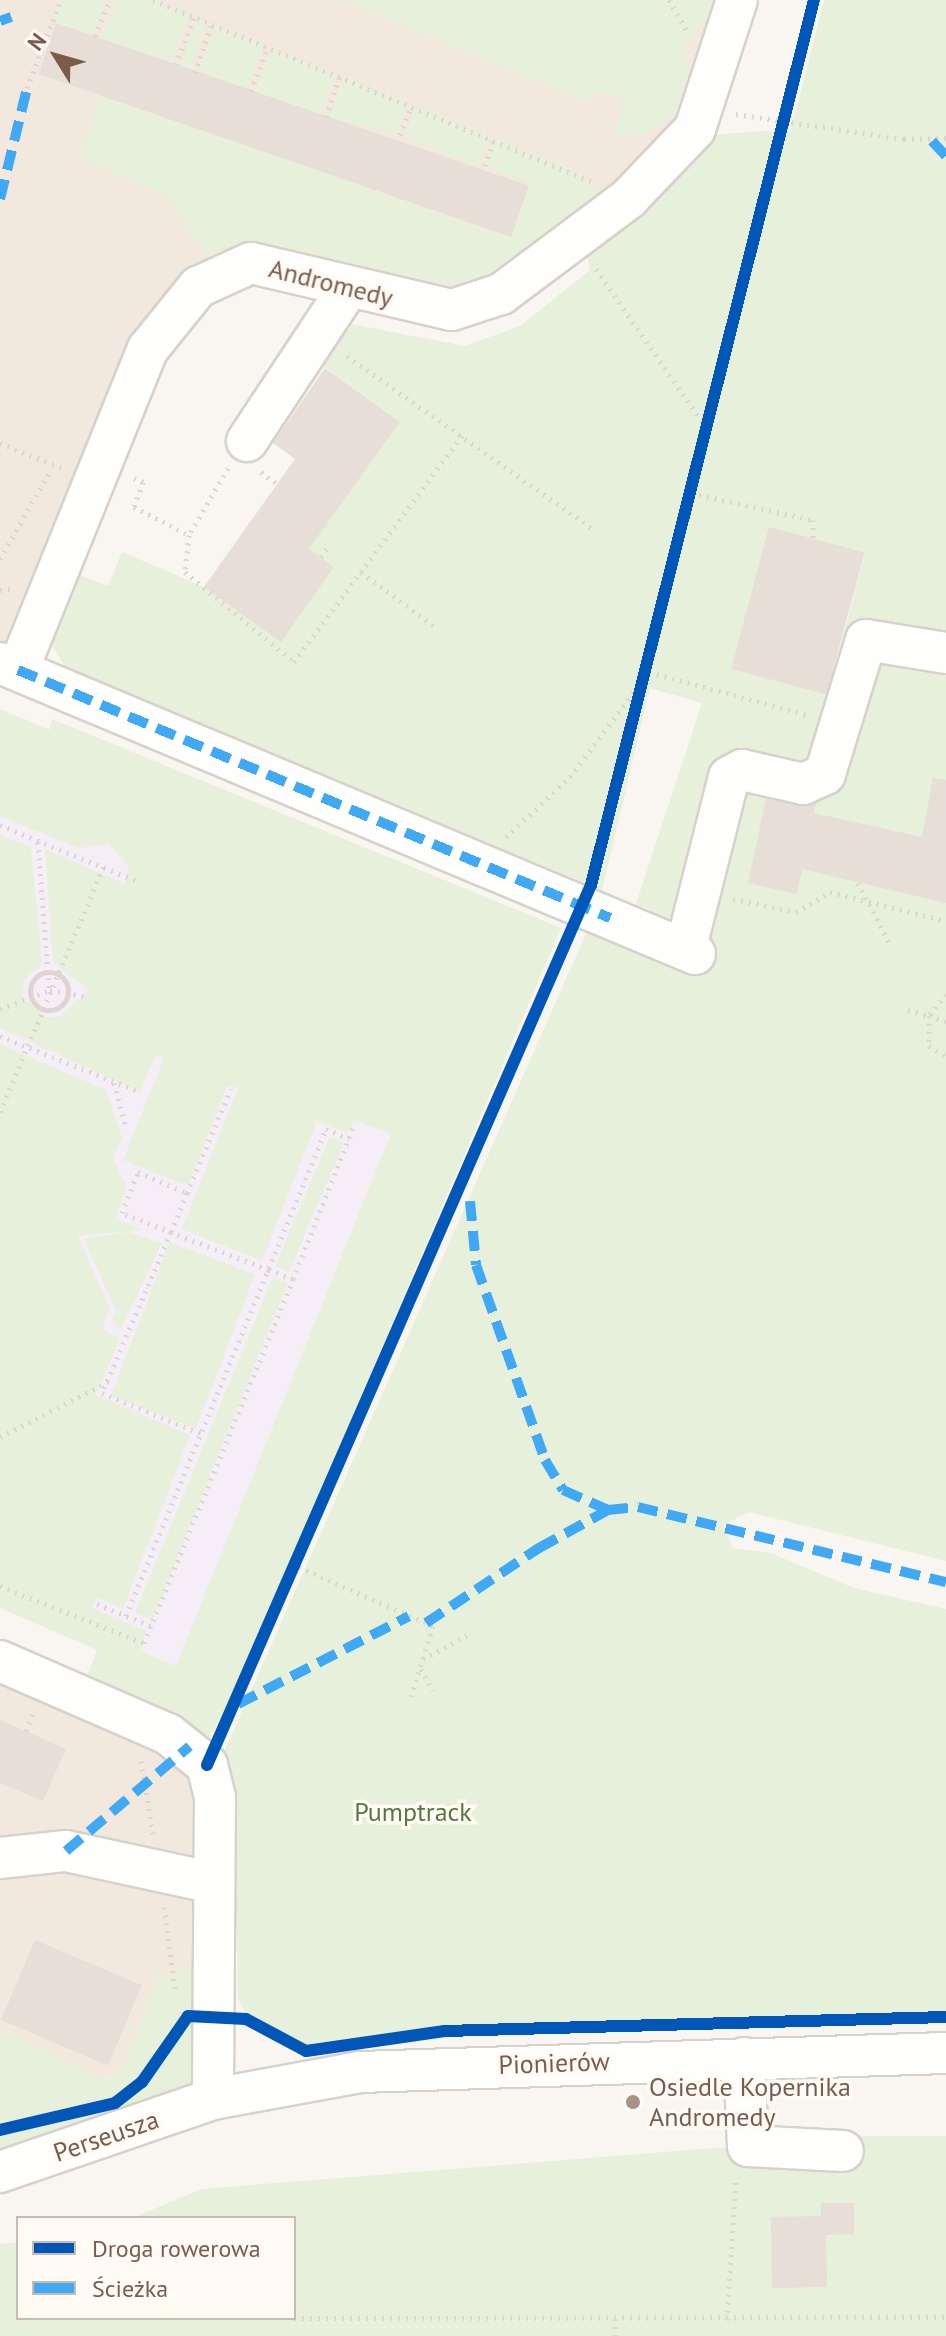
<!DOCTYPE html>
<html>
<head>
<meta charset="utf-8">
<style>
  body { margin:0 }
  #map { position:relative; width:946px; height:2336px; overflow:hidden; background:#f9f5f0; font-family:"PT Sans",sans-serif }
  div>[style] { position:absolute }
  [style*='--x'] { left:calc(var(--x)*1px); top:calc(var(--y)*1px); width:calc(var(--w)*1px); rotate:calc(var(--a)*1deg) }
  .residential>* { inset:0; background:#f2e8de }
  .education>* { inset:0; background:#f6eef6 }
  .green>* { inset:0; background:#e7f0db; transform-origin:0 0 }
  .building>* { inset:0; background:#e6ded7; transform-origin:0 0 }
  .path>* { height:5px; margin-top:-2.5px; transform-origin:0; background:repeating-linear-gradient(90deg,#dcd5d0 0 2px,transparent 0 8px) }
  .path>.ring { margin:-2.5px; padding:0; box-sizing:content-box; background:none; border:5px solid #dcd5d0; border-radius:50% }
  .roads { filter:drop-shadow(2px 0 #d7d1cb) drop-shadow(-2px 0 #d7d1cb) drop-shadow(0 2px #d7d1cb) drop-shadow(0 -2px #d7d1cb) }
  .minor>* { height:40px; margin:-20px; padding:0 20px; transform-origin:20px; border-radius:20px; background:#fefefd }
  .quiet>* { height:10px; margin-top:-5px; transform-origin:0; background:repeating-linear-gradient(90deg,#3fa9f5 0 20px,transparent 0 30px) }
  .cycleway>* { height:12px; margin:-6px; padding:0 6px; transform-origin:6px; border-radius:6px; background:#0057b8 }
  .dots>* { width:22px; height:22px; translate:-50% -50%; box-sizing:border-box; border:4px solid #fffaf3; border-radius:50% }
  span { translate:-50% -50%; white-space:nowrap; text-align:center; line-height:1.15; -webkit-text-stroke:7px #fffaf3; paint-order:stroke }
  .street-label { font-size:26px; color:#7a5c4d }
  .park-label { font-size:26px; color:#537a41 }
  .poi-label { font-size:26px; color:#7a5c4d }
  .left { translate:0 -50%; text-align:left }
  .legend { position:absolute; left:16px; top:2216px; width:280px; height:104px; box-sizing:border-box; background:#fffaf3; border:2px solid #cabbb1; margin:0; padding:10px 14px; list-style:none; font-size:24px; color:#7a5c4d }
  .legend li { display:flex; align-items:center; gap:16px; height:40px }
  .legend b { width:40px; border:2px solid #cabbb1 }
  .north { position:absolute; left:16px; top:16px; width:80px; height:80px; -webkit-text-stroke:6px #fffaf3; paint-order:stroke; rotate:307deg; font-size:22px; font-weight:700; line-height:32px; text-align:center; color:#7a5c4d }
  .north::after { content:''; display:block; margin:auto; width:28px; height:36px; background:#7a5c4d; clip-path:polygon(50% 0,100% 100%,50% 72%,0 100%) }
</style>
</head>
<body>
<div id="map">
  <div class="residential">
    <div style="clip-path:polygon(0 0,749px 0,695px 129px,497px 298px,265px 267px,196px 290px,21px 662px,0 653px)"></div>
    <div style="clip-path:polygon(0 1661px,217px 1768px,236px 1819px,228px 1967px,158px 1978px,125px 2063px,105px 2080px,0 2029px)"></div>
  </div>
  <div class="education">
    <div style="clip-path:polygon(0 709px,408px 882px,513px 940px,199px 1681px,0 1600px)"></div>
  </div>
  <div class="green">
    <div style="clip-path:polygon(61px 0,105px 0,92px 35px,52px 21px)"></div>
    <div style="clip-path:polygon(116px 0,153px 0,190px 15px,171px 64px,101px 38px)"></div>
    <div style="clip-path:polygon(341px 0,730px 0,684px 43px,691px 86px,673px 117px,642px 135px,614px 134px,626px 101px,597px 90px,591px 104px)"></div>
    <div style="clip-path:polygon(evenodd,824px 0,946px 0,946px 1561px,749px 1512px,723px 1525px,733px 1548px,771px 1553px,854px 1588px,946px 1609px,946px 2017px,456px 2031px,306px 2051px,249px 2020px,238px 1999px,237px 1947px,213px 2099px,0 2172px,0 2029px,106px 2080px,125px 2063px,158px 1978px,183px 1968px,228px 1967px,236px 1819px,217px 1768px,592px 920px,638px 939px,649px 909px,636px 904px,702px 703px,650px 688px,602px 890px,66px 668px,50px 642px,77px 574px,108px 586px,122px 552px,204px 587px,281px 641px,334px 567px,309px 549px,400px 422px,314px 359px,345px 323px,465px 346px,520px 326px,590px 270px,586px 248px,708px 135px,791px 129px,824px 0,769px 528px,865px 553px,828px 694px,733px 669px,769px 528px)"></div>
    <div style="left:198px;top:18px;width:11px;height:52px;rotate:22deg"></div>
    <div style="left:216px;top:26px;width:52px;height:51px;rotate:22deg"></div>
    <div style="left:271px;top:48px;width:71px;height:48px;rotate:22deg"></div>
    <div style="clip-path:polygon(344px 77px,408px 103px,396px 133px,329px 118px)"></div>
    <div style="clip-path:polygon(101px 96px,509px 237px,530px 182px,485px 166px,494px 138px,567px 167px,605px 194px,456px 302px,215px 268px,168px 197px,78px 157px)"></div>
    <div style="left:415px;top:106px;width:81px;height:32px;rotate:22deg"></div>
    <div style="clip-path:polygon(0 709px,49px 730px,52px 719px,561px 928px,239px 1682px,200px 1755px,81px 1694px,97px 1650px,0 1608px,0 1044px,106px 1090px,122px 1137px,113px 1157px,127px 1188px,115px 1218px,142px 1230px,78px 1236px,110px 1309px,102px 1329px,120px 1338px,96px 1395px,190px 1435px,123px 1609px,97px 1597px,92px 1608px,146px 1631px,140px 1651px,176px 1666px,391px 1134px,354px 1120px,348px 1133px,317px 1121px,262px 1261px,182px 1229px,238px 1088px,228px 1085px,188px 1186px,123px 1160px,164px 1058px,155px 1055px,140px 1092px,0 1028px,0 835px,31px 847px,42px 964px,25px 979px,22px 995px,46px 1017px,59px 1017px,90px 991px,53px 962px,45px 849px,125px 884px,129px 866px,108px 844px,78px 848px,0 816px)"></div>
    <div style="left:330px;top:1137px;width:15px;height:140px;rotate:23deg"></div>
    <div style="clip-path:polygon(128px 1232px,162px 1243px,121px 1329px,111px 1321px,116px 1311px,84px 1239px)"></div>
    <div style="left:170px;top:1242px;width:91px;height:165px;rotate:21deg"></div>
    <div style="clip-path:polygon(272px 1279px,288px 1282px,152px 1620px,135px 1613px)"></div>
    <div style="clip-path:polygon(865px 2136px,946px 2136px,946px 2336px,0 2336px,0 2244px,18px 2242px,18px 2318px,294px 2318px,294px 2218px,132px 2218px,202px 2189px)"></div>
  </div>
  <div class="building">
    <div style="left:56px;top:23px;width:500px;height:54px;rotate:19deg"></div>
    <div style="clip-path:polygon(325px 368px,400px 422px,309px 549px,334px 567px,281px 642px,204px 587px,295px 459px,273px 443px)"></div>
    <div style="left:769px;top:527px;width:99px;height:147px;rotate:15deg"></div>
    <div style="clip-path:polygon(933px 778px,946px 780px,946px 903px,802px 869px,797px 894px,748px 883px,766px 799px,816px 804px,814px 813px,922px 837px)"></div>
    <div style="clip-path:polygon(0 1720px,66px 1749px,43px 1801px,0 1783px)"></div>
    <div style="left:35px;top:1940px;width:116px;height:87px;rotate:23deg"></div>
    <div style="clip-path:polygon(821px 2203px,854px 2203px,854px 2234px,826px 2235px,827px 2287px,772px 2288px,771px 2217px,821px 2216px)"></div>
  </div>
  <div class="path">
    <div style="--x:153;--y:0;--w:474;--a:22.5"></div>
    <div style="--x:669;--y:0;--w:38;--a:60"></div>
    <div style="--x:95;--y:36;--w:39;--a:-67"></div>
    <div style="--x:176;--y:65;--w:51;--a:-69.4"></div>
    <div style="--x:195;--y:73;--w:52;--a:-70.9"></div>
    <div style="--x:27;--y:88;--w:94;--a:-68.9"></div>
    <div style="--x:251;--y:91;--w:47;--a:-68.9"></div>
    <div style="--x:736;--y:114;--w:170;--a:8.5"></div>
    <div style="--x:904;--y:139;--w:42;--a:-1.4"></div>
    <div style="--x:326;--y:117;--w:43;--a:-71.1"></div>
    <div style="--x:400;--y:135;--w:32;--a:-68"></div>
    <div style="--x:485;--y:166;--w:29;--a:-72"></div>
    <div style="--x:596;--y:269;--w:195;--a:55.2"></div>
    <div style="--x:347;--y:356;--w:299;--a:35.1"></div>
    <div style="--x:0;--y:443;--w:67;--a:22"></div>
    <div style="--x:228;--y:468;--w:78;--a:120.2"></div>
    <div style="--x:189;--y:535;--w:37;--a:96"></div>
    <div style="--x:185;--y:572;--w:141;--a:39.5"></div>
    <div style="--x:294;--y:662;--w:282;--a:-53.4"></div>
    <div style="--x:261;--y:472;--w:20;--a:37"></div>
    <div style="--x:134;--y:478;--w:10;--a:24"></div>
    <div style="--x:143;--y:482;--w:27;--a:110"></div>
    <div style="--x:134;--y:507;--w:62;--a:27"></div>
    <div style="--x:691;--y:493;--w:125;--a:12.5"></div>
    <div style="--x:813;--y:520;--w:19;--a:90"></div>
    <div style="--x:321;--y:557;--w:11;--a:-52"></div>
    <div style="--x:0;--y:559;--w:99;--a:-60.3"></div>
    <div style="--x:361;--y:572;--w:92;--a:36.6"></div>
    <div style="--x:0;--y:590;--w:14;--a:-4"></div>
    <div style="--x:0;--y:825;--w:150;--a:22.3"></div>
    <div style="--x:506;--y:837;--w:88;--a:-43.2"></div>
    <div style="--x:570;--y:777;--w:131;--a:-53"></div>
    <div style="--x:649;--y:672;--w:164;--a:15.2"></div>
    <div style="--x:38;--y:842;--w:147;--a:85.7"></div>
    <div style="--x:858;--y:883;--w:69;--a:62.3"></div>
    <div style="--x:733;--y:899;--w:64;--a:11.7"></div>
    <div style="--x:796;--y:912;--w:39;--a:-30"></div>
    <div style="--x:830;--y:892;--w:120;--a:14"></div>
    <div class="ring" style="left:30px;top:972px;width:33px;height:33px"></div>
    <div style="--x:946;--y:994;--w:28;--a:128"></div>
    <div style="--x:929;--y:1016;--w:18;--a:19"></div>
    <div style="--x:0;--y:1009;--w:53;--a:-20.8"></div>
    <div style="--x:50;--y:990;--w:39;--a:10"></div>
    <div style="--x:908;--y:1010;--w:22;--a:16"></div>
    <div style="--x:929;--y:1016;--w:30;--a:90"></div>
    <div style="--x:929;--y:1046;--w:20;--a:33"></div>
    <div style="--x:0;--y:1036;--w:151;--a:21.8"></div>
    <div style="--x:114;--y:1083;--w:47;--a:75.1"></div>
    <div style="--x:0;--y:1112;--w:267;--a:-67.1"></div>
    <div style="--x:187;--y:1193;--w:113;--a:-67.1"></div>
    <div style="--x:293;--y:1279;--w:168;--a:-68.3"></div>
    <div style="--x:0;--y:1437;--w:128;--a:-27"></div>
    <div style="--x:299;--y:1567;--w:146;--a:23.8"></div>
    <div style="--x:433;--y:1626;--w:77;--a:107.3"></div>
    <div style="--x:0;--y:1586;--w:155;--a:21.6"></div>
    <div style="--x:144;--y:1643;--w:393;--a:-67.7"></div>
    <div style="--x:293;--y:1279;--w:26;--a:-159"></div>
    <div style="--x:269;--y:1270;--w:158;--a:-158.8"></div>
    <div style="--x:122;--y:1213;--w:44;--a:-68.7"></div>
    <div style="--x:138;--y:1172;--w:53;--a:23.2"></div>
    <div style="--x:187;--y:1193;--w:42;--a:112.3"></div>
    <div style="--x:171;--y:1232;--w:175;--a:113.2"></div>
    <div style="--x:102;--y:1393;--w:108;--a:22.3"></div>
    <div style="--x:97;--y:1604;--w:58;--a:22.2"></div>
    <div style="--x:126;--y:1616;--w:526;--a:-67.67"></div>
    <div style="--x:326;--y:1129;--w:25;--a:23"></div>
    <div style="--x:423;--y:1659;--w:50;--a:-28.6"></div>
    <div style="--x:421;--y:1669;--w:25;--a:61"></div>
    <div style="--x:26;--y:1731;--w:18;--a:-68"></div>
    <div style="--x:141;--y:1761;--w:74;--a:80.7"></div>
    <div style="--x:164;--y:1907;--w:82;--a:82.3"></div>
    <div style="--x:294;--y:2318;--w:652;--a:-0.09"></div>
    <div style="--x:615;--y:2319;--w:17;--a:90"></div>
    <div style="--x:727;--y:2320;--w:142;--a:-86.4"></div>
  </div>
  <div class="roads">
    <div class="minor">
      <div style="--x:247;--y:441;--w:170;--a:-56.5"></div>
      <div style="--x:0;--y:663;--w:753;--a:22.72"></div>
      <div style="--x:18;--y:670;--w:346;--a:-68"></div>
      <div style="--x:148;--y:349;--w:80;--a:-51.1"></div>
      <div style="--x:198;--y:287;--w:58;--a:-24.4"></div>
      <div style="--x:251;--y:263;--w:206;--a:13.2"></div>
      <div style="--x:452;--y:310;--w:52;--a:-18.1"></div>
      <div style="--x:501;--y:294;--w:159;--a:-36.8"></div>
      <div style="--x:628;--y:199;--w:97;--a:-46.3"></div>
      <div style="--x:695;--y:129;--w:136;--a:-72"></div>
      <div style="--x:695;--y:954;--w:14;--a:-126"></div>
      <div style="--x:687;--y:943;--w:171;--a:-75.8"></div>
      <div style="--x:729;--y:777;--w:15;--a:-28"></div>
      <div style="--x:742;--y:770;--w:63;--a:12.9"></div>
      <div style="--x:803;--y:784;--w:24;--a:-24"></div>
      <div style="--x:825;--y:774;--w:140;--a:-73"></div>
      <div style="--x:866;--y:640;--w:81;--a:9.2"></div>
      <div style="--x:0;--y:1661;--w:183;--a:23.5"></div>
      <div style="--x:168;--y:1734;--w:50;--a:38.5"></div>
      <div style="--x:207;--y:1765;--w:33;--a:76"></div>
      <div style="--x:215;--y:1797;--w:302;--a:90.4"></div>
      <div style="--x:0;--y:1858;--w:66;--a:-6.1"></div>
      <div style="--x:66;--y:1851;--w:151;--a:12.2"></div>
      <div style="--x:744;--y:2058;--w:88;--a:87.4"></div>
      <div style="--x:748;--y:2146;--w:95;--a:3"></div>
      <div style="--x:0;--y:2172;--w:225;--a:-18.9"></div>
      <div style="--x:213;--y:2099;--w:149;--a:-10.4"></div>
      <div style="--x:360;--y:2072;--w:586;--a:-1.86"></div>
    </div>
  </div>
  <div class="quiet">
    <div style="--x:0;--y:21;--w:12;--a:-20"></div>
    <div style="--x:932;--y:141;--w:21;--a:47"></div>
    <div style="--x:0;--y:199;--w:114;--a:-76.3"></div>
    <div style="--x:18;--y:670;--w:642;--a:22.73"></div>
    <div style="--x:470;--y:1201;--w:64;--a:84.6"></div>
    <div style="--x:476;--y:1265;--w:207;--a:70.5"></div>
    <div style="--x:545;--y:1460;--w:35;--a:59"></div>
    <div style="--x:563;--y:1490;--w:49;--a:24"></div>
    <div style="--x:426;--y:1623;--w:136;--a:-33.6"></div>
    <div style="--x:539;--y:1548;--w:79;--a:-28.8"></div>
    <div style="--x:608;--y:1510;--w:30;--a:-6"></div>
    <div style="--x:638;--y:1507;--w:317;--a:13.7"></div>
    <div style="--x:238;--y:1704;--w:192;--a:-27.2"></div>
    <div style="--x:66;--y:1851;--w:162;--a:-40.3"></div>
  </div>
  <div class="cycleway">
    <div style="--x:207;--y:1765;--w:960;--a:-66.43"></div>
    <div style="--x:591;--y:885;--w:913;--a:-75.86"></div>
    <div style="--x:0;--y:2130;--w:118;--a:-13.2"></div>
    <div style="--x:115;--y:2103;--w:34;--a:-38"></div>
    <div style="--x:142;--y:2082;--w:80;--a:-55.1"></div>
    <div style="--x:188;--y:2016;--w:58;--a:3"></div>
    <div style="--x:246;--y:2019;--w:68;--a:28.1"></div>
    <div style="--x:306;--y:2051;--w:140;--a:-8.2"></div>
    <div style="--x:445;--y:2031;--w:501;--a:-1.6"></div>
  </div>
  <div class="dots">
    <div style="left:633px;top:2102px;background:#a69286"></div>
  </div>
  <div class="street-label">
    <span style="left:331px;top:283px;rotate:14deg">Andromedy</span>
    <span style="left:554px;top:2063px;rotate:-2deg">Pionierów</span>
    <span style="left:106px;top:2136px;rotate:-19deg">Perseusza</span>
  </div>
  <div class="park-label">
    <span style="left:413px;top:1812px">Pumptrack</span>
  </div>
  <div class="poi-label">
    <span class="left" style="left:649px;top:2102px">Osiedle Kopernika<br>Andromedy</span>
  </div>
  <ul class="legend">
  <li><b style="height:10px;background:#0057b8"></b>Droga rowerowa</li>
  <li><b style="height:10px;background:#3fa9f5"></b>Ścieżka</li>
  </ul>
  <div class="north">N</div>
</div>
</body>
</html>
